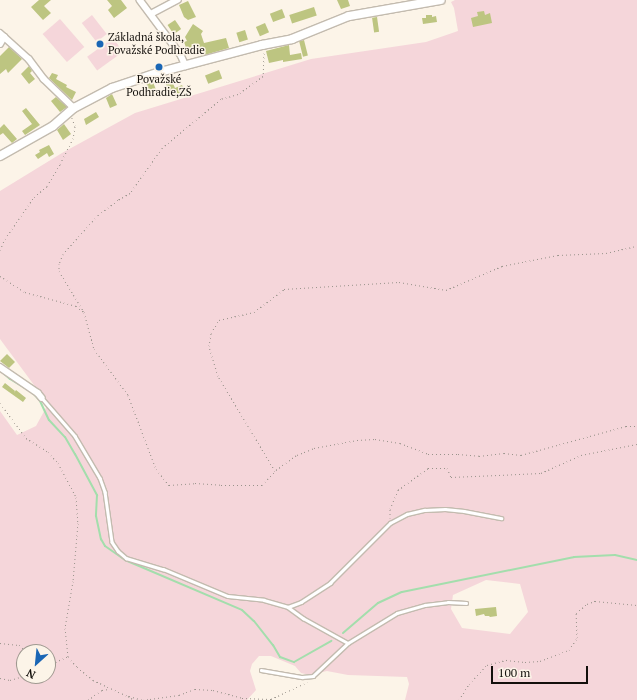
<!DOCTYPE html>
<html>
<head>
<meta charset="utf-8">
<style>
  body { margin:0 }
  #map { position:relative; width:637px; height:700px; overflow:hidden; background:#fcf4e8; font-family:"PT Serif",serif }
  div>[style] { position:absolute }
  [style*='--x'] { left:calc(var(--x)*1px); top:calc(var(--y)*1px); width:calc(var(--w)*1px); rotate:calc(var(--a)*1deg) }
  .green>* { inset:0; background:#f5d6da; transform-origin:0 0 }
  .stream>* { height:2px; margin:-1px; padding:0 1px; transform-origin:1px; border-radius:1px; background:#a3deac }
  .building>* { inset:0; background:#bdc581; transform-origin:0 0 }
  .path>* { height:1px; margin-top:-0.5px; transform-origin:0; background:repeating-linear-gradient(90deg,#99938b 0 1px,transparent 0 4px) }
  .roads { filter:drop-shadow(1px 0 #c3bbaf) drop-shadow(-1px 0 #c3bbaf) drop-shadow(0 1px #c3bbaf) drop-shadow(0 -1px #c3bbaf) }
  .lane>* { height:2.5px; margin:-1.25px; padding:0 1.25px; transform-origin:1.25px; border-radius:1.25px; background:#fff }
  .street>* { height:5.5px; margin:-2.75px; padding:0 2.75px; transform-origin:2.75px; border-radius:2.75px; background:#fff }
  .secondary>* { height:8px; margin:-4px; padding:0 4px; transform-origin:4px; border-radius:4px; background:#fff }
  .dots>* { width:11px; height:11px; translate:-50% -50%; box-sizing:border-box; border:2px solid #fcf4e8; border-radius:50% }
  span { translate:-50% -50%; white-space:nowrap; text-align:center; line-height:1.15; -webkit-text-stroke:3px #fcf4e8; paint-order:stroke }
  .poi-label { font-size:11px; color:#13100c }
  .left { translate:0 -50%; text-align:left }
  .north { position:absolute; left:16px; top:644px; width:40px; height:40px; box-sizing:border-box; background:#fcf4e8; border:1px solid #9f9990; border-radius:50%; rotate:207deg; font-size:11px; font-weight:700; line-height:16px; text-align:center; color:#13100c }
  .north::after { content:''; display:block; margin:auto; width:14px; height:18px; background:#1a66b5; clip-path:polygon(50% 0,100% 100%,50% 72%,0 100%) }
  .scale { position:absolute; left:491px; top:666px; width:97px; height:18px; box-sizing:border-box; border:2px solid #13100c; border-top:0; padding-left:5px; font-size:12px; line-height:14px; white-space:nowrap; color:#13100c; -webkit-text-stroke:3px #fcf4e8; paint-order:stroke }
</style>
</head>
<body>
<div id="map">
  <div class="green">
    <div style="clip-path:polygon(evenodd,455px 0,637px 0,637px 700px,405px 700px,409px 684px,407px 677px,348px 675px,327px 671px,310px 675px,301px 673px,295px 666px,271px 656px,259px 656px,252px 664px,250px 671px,256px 690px,247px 700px,0 700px,0 411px,17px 435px,36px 426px,48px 404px,0 339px,0 191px,62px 153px,135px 113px,311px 59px,426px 42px,458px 31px,454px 8px,451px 2px,455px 0,486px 580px,520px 584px,528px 612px,510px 634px,462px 628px,451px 609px,453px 595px,486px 580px,455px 0,24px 652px,48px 652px,48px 676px,24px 676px,24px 652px)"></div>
    <div style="left:92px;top:15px;width:24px;height:13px;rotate:52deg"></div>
    <div style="left:60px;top:19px;width:37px;height:23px;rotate:49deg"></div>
    <div style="left:113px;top:38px;width:17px;height:32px;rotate:54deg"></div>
  </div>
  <div class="stream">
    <div style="--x:1;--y:371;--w:12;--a:42"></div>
    <div style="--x:10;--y:379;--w:26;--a:31"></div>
    <div style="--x:32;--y:392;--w:12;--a:48"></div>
    <div style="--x:40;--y:401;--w:21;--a:65"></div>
    <div style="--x:49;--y:420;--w:23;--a:47"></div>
    <div style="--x:65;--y:437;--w:20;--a:60"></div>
    <div style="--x:75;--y:454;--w:47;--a:61.8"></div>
    <div style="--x:97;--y:495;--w:21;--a:93"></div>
    <div style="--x:96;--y:516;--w:24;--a:78"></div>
    <div style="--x:101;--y:539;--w:8;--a:60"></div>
    <div style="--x:105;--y:546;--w:24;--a:35"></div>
    <div style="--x:125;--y:560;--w:127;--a:23.1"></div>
    <div style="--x:242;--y:610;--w:16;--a:43"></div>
    <div style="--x:254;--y:621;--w:31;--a:52"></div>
    <div style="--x:273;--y:645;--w:14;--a:60"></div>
    <div style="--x:280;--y:657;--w:15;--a:20"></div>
    <div style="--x:294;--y:662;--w:43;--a:-29.6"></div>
    <div style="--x:343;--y:633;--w:46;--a:-40.6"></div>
    <div style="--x:378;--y:603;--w:26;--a:-25"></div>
    <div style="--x:402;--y:592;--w:176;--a:-11.5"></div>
    <div style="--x:574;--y:557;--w:41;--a:-2.8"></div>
    <div style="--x:615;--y:555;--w:23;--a:13"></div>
  </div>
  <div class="building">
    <div style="clip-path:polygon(39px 0,51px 0,44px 6px,51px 13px,43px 20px,31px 7px)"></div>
    <div style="clip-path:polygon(107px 0,121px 0,127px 8px,114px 18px,108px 10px,112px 6px)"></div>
    <div style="clip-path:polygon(337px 0,348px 0,350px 6px,341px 9px)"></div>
    <div style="clip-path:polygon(188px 1px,196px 17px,188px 20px,184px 17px,179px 5px)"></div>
    <div style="left:314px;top:7px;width:9px;height:26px;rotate:72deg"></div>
    <div style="left:282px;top:9px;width:9px;height:13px;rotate:69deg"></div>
    <div style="clip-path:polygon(484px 11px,485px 15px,490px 13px,492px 23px,473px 27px,471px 18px,478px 16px,477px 12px)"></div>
    <div style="clip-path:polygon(426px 15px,432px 15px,432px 17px,436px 16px,437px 22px,423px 24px,422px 18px,426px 18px)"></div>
    <div style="left:377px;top:17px;width:15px;height:5px;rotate:82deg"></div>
    <div style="left:175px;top:20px;width:11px;height:9px;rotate:56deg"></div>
    <div style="left:265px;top:23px;width:10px;height:10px;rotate:66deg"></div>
    <div style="clip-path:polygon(193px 24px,203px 31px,201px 34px,204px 43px,226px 38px,229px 48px,201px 56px,198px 49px,188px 53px,184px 42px,187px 41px,185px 37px)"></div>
    <div style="left:245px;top:30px;width:10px;height:9px;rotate:73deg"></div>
    <div style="left:304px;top:40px;width:16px;height:5px;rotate:76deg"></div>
    <div style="clip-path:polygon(289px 45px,290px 55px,301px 53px,302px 59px,283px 62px,283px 60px,269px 63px,266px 51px)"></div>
    <div style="clip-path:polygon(9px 47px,22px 59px,8px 73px,6px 69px,0 74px,0 56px)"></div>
    <div style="clip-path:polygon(29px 66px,32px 71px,30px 73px,35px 79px,29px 84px,21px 74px)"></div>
    <div style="left:219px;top:70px;width:9px;height:15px;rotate:69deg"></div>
    <div style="clip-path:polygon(52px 73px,58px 75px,56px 79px,67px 85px,66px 87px,76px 92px,72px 100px,49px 78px)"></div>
    <div style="clip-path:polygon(171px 79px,175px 88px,182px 85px,185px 91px,171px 97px,165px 82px)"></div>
    <div style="left:153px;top:82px;width:14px;height:7px;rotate:69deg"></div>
    <div style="clip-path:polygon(112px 94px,117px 105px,110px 108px,106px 98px)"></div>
    <div style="clip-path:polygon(56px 97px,67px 107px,60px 112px,51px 101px)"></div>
    <div style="clip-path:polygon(26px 108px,40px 125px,25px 135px,22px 131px,32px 124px,22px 111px)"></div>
    <div style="clip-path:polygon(96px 112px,99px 117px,86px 125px,84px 119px)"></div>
    <div style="clip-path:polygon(4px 124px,17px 139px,12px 143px,3px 133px,0 135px,0 128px)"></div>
    <div style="clip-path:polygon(64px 124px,71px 134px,63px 140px,57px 130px)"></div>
    <div style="clip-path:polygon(49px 145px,54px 154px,49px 157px,47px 153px,38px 159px,35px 155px,40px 152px,39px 150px)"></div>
    <div style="clip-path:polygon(7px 354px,15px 362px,9px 368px,0 361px)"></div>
    <div style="clip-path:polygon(5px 383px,15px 391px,14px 393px,16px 390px,26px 398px,23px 402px,2px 387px)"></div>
    <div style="clip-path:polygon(496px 607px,497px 616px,490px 617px,489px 616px,485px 616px,484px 614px,476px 616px,475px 609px)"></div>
  </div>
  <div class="path">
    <div style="--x:264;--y:53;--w:23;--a:92"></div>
    <div style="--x:263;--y:76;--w:31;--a:144"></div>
    <div style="--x:238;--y:94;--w:18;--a:164"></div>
    <div style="--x:221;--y:99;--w:77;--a:140.3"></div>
    <div style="--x:162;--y:148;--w:55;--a:125.4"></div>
    <div style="--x:130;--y:193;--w:14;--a:150"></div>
    <div style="--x:118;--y:200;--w:25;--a:143"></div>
    <div style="--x:98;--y:215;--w:52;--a:131.9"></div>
    <div style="--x:63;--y:254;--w:11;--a:112"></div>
    <div style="--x:59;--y:264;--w:7;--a:90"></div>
    <div style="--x:59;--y:271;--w:48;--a:58.6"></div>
    <div style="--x:84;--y:312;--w:38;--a:75"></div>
    <div style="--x:94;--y:349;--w:57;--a:53.5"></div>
    <div style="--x:128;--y:395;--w:79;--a:69.3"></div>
    <div style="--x:156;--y:469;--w:21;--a:51"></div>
    <div style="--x:169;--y:485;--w:26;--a:-4"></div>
    <div style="--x:195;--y:483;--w:26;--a:4"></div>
    <div style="--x:221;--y:485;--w:41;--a:0"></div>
    <div style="--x:262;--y:485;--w:19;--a:-47"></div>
    <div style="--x:275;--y:471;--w:111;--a:-121"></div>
    <div style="--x:218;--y:376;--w:31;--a:-107"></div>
    <div style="--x:209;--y:346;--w:13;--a:-81"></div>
    <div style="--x:211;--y:333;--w:15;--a:-58"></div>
    <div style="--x:219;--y:320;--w:36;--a:-13"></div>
    <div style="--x:254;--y:312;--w:38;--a:-37"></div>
    <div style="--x:284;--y:289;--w:115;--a:-3.5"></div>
    <div style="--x:399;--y:282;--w:48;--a:9.7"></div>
    <div style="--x:446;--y:290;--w:61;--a:-23.2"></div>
    <div style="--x:502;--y:266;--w:57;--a:-11.1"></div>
    <div style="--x:558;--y:255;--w:48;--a:-2.4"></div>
    <div style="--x:606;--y:253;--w:32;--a:-13"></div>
    <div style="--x:0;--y:250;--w:12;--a:-66"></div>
    <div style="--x:5;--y:239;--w:51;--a:-55.4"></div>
    <div style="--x:34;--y:197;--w:17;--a:-40"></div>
    <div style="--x:47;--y:186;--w:26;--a:-59"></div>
    <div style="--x:60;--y:164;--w:28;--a:-63"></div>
    <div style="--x:73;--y:139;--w:13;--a:-81"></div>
    <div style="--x:75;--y:126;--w:9;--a:-111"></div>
    <div style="--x:0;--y:276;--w:30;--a:33"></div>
    <div style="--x:25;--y:292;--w:53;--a:15.4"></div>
    <div style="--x:76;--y:306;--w:10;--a:37"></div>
    <div style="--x:0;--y:403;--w:44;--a:53.4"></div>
    <div style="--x:26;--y:438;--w:26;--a:32"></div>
    <div style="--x:48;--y:452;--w:15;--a:48"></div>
    <div style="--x:58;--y:463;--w:38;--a:62"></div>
    <div style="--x:76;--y:497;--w:26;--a:86"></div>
    <div style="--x:78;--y:523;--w:58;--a:94.9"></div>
    <div style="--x:73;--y:581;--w:48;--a:99.7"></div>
    <div style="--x:65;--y:628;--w:29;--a:84"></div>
    <div style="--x:68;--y:657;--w:13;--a:48"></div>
    <div style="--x:77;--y:667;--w:21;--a:39"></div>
    <div style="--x:93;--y:680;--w:38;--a:25"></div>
    <div style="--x:128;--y:696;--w:7;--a:34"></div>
    <div style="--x:276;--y:470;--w:26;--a:-36"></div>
    <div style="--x:297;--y:455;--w:18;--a:-22"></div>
    <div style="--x:314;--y:448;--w:44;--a:-10.5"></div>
    <div style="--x:357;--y:440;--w:18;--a:-3"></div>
    <div style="--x:375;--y:439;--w:25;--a:9"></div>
    <div style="--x:400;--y:443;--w:30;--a:21"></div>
    <div style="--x:428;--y:454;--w:30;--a:0"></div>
    <div style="--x:458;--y:454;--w:21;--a:5"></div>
    <div style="--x:479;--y:456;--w:25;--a:-7"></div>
    <div style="--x:504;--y:453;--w:17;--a:7"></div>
    <div style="--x:521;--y:455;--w:109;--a:-15.4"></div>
    <div style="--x:626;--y:426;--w:11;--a:0"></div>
    <div style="--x:390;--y:518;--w:9;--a:-90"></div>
    <div style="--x:390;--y:509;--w:21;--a:-67"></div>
    <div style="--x:398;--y:490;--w:37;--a:-36"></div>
    <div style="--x:428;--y:468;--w:19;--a:0"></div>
    <div style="--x:447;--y:468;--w:10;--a:66"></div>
    <div style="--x:451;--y:477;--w:90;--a:-2.5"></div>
    <div style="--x:541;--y:473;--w:44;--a:-24.2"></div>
    <div style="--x:581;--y:455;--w:57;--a:-11.1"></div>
    <div style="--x:0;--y:643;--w:19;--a:6"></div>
    <div style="--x:19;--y:645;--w:11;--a:38"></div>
    <div style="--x:48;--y:661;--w:4;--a:27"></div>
    <div style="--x:48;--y:665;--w:21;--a:-23"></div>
    <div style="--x:0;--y:678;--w:10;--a:11"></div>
    <div style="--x:10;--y:680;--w:15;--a:-16"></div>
    <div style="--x:129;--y:696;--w:15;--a:16"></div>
    <div style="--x:143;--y:700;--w:7;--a:-8"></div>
    <div style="--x:150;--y:699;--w:29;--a:-8"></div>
    <div style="--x:179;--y:695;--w:17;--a:-21"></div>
    <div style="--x:195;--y:689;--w:18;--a:3"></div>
    <div style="--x:213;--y:690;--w:30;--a:15"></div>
    <div style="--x:242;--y:698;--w:29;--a:2"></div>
    <div style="--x:271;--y:699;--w:40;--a:-25"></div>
    <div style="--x:88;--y:700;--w:17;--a:-36"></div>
    <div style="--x:102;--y:690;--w:7;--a:-8"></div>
    <div style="--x:459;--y:700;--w:19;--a:-58"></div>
    <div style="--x:469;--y:684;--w:26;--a:-47"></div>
    <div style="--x:487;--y:665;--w:20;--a:-15"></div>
    <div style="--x:506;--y:660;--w:19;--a:6"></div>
    <div style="--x:525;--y:662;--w:15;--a:-4"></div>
    <div style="--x:540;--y:661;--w:31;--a:-21"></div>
    <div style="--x:569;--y:650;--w:14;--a:-56"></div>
    <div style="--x:577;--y:638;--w:25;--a:-92"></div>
    <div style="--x:576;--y:613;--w:14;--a:-39"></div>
    <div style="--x:587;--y:604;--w:9;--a:-21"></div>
    <div style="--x:595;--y:601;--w:42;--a:5.4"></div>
  </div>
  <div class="roads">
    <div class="lane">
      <div style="--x:43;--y:399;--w:49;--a:49.1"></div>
      <div style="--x:75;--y:436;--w:49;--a:59.2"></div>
      <div style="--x:100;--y:478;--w:15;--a:70"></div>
      <div style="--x:105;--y:492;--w:50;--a:82"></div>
      <div style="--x:112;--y:542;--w:11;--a:56"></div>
      <div style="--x:118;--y:551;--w:11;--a:41"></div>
      <div style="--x:126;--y:558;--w:39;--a:17"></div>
      <div style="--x:163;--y:569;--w:70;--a:22.6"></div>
      <div style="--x:228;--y:596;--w:36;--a:6"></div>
      <div style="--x:264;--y:600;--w:25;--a:16"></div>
      <div style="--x:288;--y:607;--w:14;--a:-21"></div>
      <div style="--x:301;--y:602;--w:35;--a:-33"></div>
      <div style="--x:330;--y:583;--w:85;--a:-45"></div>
      <div style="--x:390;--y:523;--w:19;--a:-28"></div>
      <div style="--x:407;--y:514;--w:18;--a:-13"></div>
      <div style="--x:425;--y:510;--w:20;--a:-3"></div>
      <div style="--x:445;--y:509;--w:19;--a:6"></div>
      <div style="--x:464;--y:511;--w:38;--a:11"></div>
      <div style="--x:288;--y:607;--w:19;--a:36"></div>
      <div style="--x:303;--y:618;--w:51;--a:29.1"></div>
      <div style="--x:348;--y:643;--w:57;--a:-31.5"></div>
      <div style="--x:397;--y:613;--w:29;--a:-16"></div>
      <div style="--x:425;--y:605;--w:23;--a:-7"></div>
      <div style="--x:448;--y:602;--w:18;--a:3"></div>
      <div style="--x:261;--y:670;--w:42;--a:9.7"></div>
      <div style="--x:302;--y:677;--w:11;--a:-5"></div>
      <div style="--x:313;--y:676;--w:48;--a:-43.3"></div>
    </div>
    <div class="street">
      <div style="--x:140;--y:0;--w:69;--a:53.3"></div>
      <div style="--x:181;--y:55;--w:12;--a:66"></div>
      <div style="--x:151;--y:14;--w:30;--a:-28"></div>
      <div style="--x:0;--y:33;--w:39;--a:42"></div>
      <div style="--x:29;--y:59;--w:25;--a:53"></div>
      <div style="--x:44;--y:79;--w:42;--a:44"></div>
      <div style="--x:0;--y:44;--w:8;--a:-60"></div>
      <div style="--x:0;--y:367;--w:46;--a:34.4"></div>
      <div style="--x:38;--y:393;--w:6;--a:51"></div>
    </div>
    <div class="secondary">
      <div style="--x:0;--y:156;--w:61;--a:-29.5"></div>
      <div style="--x:53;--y:126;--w:28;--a:-41"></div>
      <div style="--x:74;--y:108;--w:43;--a:-27.8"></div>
      <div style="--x:112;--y:88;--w:51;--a:-18.4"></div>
      <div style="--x:160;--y:72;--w:106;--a:-14.8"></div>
      <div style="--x:262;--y:45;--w:31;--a:-11"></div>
      <div style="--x:292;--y:39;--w:61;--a:-22"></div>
      <div style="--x:349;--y:16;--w:93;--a:-9.9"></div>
    </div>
  </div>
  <div class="dots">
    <div style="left:100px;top:44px;background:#1a66b5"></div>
    <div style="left:159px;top:67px;background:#1a66b5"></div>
  </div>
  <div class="poi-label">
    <span class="left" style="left:108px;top:44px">Základná škola,<br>Považské Podhradie</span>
    <span style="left:159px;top:86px">Považské<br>Podhradie,ZŠ</span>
  </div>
  <div class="north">N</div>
  <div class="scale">100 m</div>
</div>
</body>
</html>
